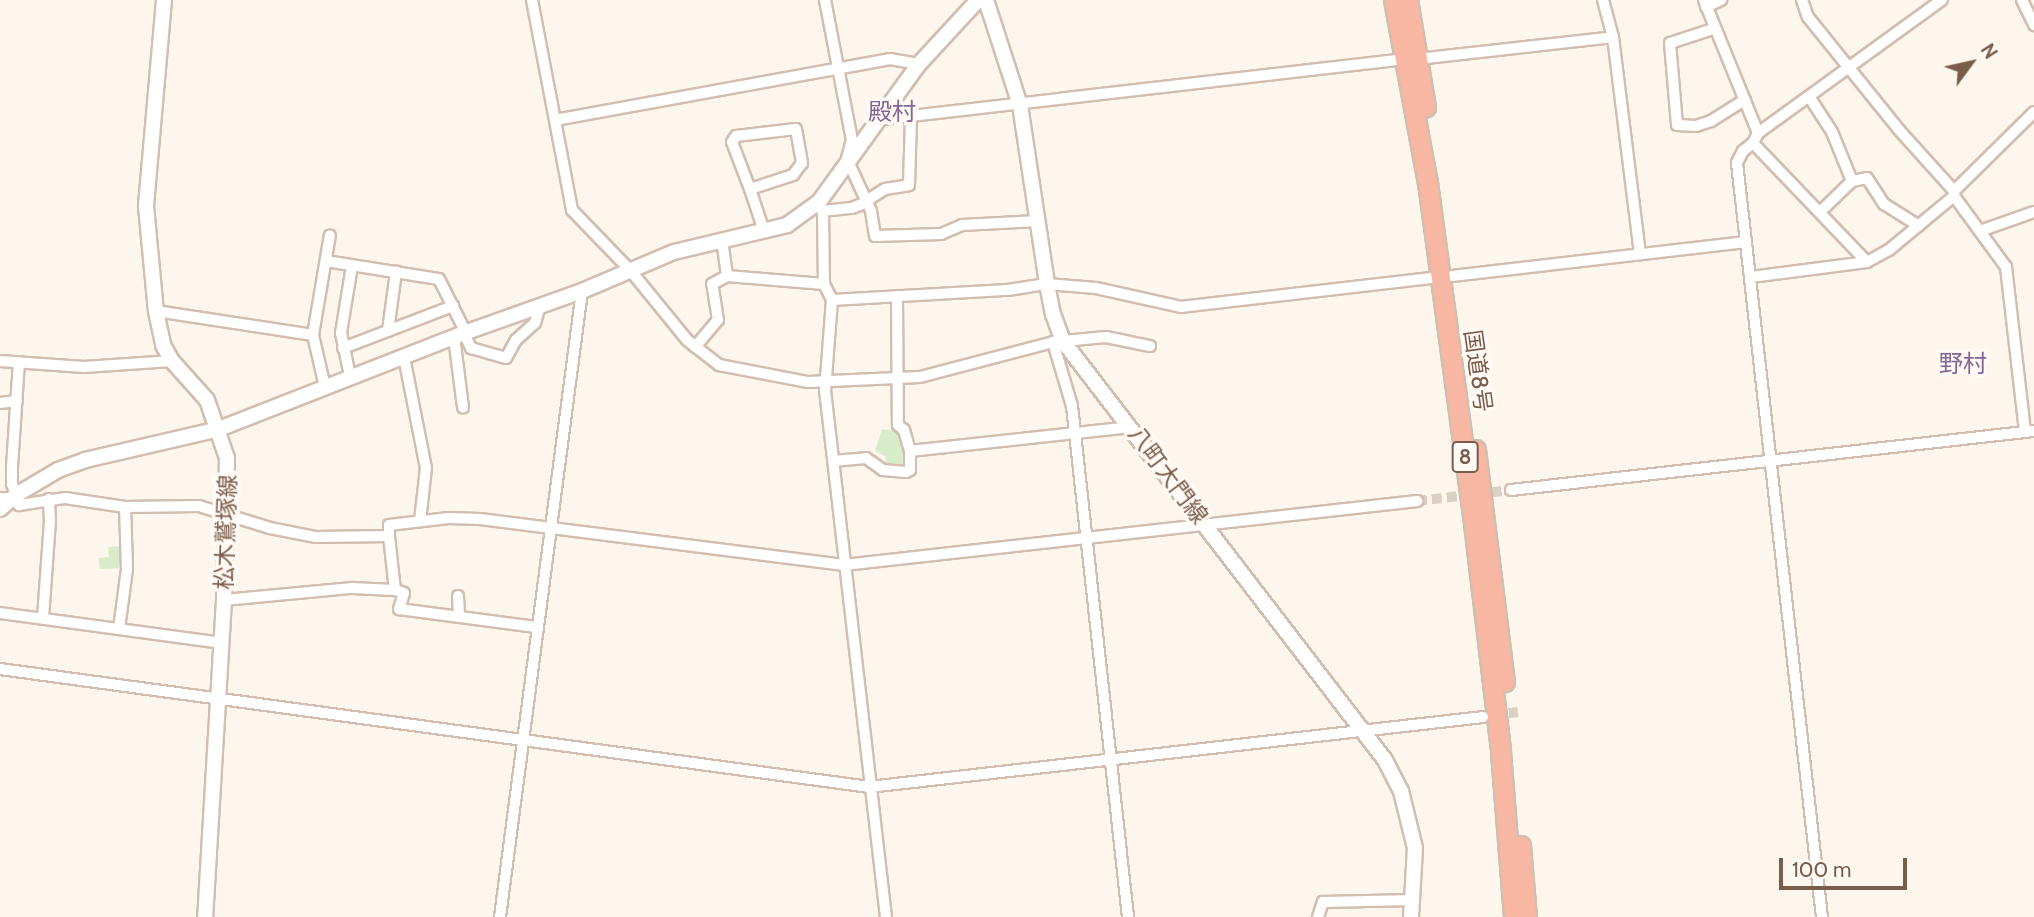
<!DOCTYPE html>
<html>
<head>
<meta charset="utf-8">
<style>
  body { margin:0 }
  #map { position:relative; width:2034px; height:917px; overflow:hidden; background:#fdf6ec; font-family:Cabin,"Noto Sans JP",sans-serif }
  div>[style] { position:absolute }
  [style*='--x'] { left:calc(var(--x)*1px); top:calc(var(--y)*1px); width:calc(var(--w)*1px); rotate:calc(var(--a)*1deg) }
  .green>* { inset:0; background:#d8ecc9 }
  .street-tunnel>* { height:10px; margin-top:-5px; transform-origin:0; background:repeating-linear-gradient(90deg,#dcd0c4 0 10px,transparent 0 15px) }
  .roads { filter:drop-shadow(2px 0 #d1beb0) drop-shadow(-2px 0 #d1beb0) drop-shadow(0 2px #d1beb0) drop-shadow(0 -2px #d1beb0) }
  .street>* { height:10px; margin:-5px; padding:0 5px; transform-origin:5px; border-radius:5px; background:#fff }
  .secondary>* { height:14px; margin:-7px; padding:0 7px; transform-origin:7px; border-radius:7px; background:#fff }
  .highway>* { height:18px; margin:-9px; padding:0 9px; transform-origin:9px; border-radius:9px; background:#f7b7a3 }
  span { translate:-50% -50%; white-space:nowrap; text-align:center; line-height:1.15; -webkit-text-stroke:7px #fffaf3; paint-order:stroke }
  .shield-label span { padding:2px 5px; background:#fffaf3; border:2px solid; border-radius:5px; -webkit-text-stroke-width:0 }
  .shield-label { font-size:21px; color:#7a5c4d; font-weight:700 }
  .street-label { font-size:23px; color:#7a5c4d }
  .neighbourhood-label { font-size:24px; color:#846695 }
  .north { position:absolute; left:1936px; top:28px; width:70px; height:70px; -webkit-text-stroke:5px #fffaf3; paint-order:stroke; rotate:57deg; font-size:19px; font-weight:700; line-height:28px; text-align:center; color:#7a5c4d }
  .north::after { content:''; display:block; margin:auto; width:24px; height:32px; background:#7a5c4d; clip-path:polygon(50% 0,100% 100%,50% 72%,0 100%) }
  .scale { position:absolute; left:1779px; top:858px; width:128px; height:32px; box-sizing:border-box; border:4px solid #7a5c4d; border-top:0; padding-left:9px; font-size:21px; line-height:24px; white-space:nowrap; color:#7a5c4d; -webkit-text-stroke:5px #fffaf3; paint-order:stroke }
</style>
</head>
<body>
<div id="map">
  <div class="green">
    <div style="clip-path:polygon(882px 429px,901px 432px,906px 469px,887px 468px,885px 456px,875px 451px)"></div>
    <div style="clip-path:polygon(122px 546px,123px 568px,100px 569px,99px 558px,109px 557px,108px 547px)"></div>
  </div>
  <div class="street-tunnel">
    <div style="--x:1417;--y:501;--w:95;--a:-6.7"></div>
    <div style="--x:1494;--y:715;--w:24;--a:-7"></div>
  </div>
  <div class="roads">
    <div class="street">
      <div style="--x:532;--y:0;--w:214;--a:79.2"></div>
      <div style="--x:572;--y:210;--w:83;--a:46"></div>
      <div style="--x:630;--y:270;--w:90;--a:50.8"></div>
      <div style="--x:687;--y:340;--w:41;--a:38"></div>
      <div style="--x:719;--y:365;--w:91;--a:10.8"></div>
      <div style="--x:808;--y:382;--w:112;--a:-2.6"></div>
      <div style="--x:920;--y:377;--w:138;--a:-14.7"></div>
      <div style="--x:825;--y:0;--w:143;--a:79.1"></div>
      <div style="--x:852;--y:140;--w:20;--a:105"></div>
      <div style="--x:847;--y:159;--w:57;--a:65.2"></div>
      <div style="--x:871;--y:211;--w:25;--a:81"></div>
      <div style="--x:875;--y:236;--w:66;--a:-1.7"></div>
      <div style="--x:941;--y:234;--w:23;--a:-23"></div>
      <div style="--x:962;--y:225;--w:76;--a:-3"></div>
      <div style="--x:1603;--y:0;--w:38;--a:75"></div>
      <div style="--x:1613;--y:37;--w:219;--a:82.9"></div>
      <div style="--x:1704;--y:0;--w:144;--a:67.9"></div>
      <div style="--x:1802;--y:0;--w:18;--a:71"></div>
      <div style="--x:1808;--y:17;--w:146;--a:51.1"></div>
      <div style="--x:1900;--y:131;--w:81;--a:48"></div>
      <div style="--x:1954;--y:191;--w:5;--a:90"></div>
      <div style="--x:1954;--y:196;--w:88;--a:53.8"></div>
      <div style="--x:2006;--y:267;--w:166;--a:83.4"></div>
      <div style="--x:2022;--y:0;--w:28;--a:64"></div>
      <div style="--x:1706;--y:7;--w:17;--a:-25"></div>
      <div style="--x:1713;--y:29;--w:45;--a:162"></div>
      <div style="--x:1670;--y:43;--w:82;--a:85.1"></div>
      <div style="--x:1677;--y:125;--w:19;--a:3"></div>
      <div style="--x:1696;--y:126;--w:16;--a:-18"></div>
      <div style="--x:1711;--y:121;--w:40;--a:-32"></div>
      <div style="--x:1418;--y:59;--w:196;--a:-6.4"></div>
      <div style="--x:1810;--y:98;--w:40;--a:57.1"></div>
      <div style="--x:1832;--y:132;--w:53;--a:67.8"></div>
      <div style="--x:555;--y:120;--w:341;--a:-10.3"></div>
      <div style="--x:890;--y:59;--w:29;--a:10"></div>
      <div style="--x:876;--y:120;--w:533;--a:-6.58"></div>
      <div style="--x:1753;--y:143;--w:13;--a:141"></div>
      <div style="--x:1743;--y:151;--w:13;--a:117"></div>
      <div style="--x:1737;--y:163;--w:759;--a:83.57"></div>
      <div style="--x:750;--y:189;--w:50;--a:-111"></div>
      <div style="--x:732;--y:142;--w:7;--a:-56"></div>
      <div style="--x:736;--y:136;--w:60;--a:-6.7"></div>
      <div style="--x:796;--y:129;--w:35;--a:80"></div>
      <div style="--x:802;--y:163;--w:15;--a:127"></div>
      <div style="--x:793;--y:175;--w:45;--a:162"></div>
      <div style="--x:750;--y:189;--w:44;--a:71.6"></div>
      <div style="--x:1954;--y:191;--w:112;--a:-44.6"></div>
      <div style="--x:866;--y:201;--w:22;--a:-32"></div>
      <div style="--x:885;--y:189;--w:24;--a:-9"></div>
      <div style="--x:909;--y:185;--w:68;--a:-88.3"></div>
      <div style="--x:819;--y:202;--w:12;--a:70"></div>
      <div style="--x:823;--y:213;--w:71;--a:89.2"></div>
      <div style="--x:824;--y:284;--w:18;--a:63"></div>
      <div style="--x:832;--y:300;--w:90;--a:94.4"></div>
      <div style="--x:825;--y:390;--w:531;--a:83.4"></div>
      <div style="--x:822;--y:211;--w:30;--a:-6"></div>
      <div style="--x:852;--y:208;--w:16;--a:-22"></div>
      <div style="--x:1821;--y:211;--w:43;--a:-44.1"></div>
      <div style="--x:1852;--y:181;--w:15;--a:-11"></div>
      <div style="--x:1867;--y:178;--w:31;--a:57"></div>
      <div style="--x:1884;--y:204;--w:41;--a:32.2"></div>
      <div style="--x:1980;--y:231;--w:57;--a:-19.4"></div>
      <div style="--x:722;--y:240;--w:36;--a:82"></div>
      <div style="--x:727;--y:276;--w:97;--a:4.7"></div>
      <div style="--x:326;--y:261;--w:114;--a:9.1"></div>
      <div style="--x:439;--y:279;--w:60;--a:63.4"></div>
      <div style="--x:1867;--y:262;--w:165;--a:-133.8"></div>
      <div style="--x:1753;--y:143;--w:11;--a:-63"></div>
      <div style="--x:1758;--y:133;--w:227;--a:-35.9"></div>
      <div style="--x:1452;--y:276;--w:296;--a:-6.6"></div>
      <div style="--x:1751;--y:277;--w:117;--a:-7.4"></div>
      <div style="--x:1867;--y:262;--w:25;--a:-29"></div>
      <div style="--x:1889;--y:250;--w:85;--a:-39.7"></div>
      <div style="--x:897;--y:296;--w:129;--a:89.6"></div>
      <div style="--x:898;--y:425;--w:8;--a:40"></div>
      <div style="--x:904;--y:430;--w:22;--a:74"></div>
      <div style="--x:832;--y:300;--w:176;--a:-3.3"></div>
      <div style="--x:1008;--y:290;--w:39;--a:-9"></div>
      <div style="--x:1047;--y:284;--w:49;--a:4.7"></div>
      <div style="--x:1096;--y:288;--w:87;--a:12.6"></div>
      <div style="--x:1181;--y:307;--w:262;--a:-6.6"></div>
      <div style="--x:156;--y:311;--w:159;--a:8.7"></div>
      <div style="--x:388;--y:331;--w:60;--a:-82.3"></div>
      <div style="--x:464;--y:333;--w:17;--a:65"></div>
      <div style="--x:471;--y:348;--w:36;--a:16"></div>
      <div style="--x:506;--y:358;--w:21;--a:-61"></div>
      <div style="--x:516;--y:340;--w:25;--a:-42"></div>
      <div style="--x:535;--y:323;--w:18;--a:-74"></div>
      <div style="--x:454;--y:337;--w:71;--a:82.7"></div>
      <div style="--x:695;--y:347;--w:35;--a:-50"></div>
      <div style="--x:718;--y:320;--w:36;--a:-99"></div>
      <div style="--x:712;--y:284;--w:17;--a:-28"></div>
      <div style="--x:343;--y:348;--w:118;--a:-20.9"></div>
      <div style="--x:404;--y:357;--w:113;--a:78.8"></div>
      <div style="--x:426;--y:468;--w:53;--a:96.5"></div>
      <div style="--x:0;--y:361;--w:84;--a:4.1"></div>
      <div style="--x:84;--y:367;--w:88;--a:-3.9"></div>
      <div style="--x:350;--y:376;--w:44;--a:-101.8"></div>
      <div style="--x:341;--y:333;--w:68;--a:-80.7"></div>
      <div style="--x:325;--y:387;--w:53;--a:-103"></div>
      <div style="--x:313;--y:335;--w:101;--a:-80.4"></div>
      <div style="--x:0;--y:403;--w:17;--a:-7"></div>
      <div style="--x:833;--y:461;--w:33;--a:-5"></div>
      <div style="--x:866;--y:458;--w:21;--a:35"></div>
      <div style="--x:883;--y:470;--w:23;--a:5"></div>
      <div style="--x:906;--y:472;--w:4;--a:-27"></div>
      <div style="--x:910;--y:470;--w:19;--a:-90"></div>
      <div style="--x:910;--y:451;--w:222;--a:-6.2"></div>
      <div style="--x:1511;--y:490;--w:526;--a:-6.44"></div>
      <div style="--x:16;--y:495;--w:12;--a:-110"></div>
      <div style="--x:12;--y:484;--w:17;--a:-90"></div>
      <div style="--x:12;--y:467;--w:105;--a:-86.2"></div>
      <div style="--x:0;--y:498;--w:11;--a:0"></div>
      <div style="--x:11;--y:498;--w:11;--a:41"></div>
      <div style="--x:19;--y:505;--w:47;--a:-8.7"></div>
      <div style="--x:65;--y:498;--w:61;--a:8.5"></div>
      <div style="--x:125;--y:507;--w:74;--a:-0.8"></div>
      <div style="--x:199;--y:506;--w:74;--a:17.2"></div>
      <div style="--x:270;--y:528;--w:47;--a:11.1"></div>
      <div style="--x:316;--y:537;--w:73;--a:-0.8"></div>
      <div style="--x:389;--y:536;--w:11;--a:-90"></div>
      <div style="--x:389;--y:525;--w:60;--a:-6.7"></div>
      <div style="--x:449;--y:518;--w:31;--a:2"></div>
      <div style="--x:480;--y:519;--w:367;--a:7.2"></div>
      <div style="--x:844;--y:565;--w:577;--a:-6.37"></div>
      <div style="--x:389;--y:536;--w:54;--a:83.7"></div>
      <div style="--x:458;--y:596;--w:21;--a:87"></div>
      <div style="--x:224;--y:600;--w:129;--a:-5.4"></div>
      <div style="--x:352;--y:588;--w:43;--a:2.7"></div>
      <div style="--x:395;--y:590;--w:9;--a:18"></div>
      <div style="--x:404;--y:593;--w:17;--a:107"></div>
      <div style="--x:399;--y:609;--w:138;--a:7.5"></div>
      <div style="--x:0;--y:613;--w:223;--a:7.7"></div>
      <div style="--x:43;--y:618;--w:97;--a:-85.9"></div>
      <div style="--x:50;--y:521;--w:22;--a:-93"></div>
      <div style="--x:119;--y:629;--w:61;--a:-82.4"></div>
      <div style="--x:127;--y:569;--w:62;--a:-91.8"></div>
      <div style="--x:0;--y:669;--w:877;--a:7.73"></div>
      <div style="--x:869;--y:787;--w:618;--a:-6.5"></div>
      <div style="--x:500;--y:917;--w:631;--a:-82.54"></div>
      <div style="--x:1128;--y:917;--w:514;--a:-96.25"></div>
      <div style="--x:1072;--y:406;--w:67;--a:-106.5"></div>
      <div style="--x:1053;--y:342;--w:53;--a:-5.4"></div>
      <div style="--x:1106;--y:337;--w:45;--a:11.6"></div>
      <div style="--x:1318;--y:917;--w:16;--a:-72"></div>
      <div style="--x:1323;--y:902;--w:89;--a:-1.3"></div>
    </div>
    <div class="secondary">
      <div style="--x:164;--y:0;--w:207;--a:95"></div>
      <div style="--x:146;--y:206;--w:105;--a:84.6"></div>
      <div style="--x:156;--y:311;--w:35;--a:78"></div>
      <div style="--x:163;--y:345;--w:18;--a:61"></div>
      <div style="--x:172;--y:361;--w:52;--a:48.1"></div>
      <div style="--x:207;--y:400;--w:61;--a:71"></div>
      <div style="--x:227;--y:458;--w:142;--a:91.2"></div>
      <div style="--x:224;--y:600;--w:318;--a:93.4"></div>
      <div style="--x:986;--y:0;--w:110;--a:72.1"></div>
      <div style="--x:1020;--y:105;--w:181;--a:81.4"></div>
      <div style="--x:1047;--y:284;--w:31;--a:79"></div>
      <div style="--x:1053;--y:314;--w:29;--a:70"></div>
      <div style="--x:1063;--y:341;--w:528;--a:52.46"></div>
      <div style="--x:1385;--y:760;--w:35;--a:63"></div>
      <div style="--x:1401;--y:791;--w:59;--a:76.2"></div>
      <div style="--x:1415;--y:848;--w:69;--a:93.3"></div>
      <div style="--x:0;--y:509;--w:21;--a:-41"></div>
      <div style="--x:16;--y:495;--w:49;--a:-30.8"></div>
      <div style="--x:58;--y:470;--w:29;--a:-20"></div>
      <div style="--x:85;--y:460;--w:138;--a:-13"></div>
      <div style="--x:219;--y:429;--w:263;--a:-21.4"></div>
      <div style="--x:464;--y:333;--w:125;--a:-19.6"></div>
      <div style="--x:582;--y:291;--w:100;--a:-23"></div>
      <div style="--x:674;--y:252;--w:116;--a:-13.4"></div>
      <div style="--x:787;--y:225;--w:39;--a:-36"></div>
      <div style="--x:819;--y:202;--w:170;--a:-54.1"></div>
      <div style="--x:919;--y:64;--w:87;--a:-47.3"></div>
    </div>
    <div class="highway">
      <div style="--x:1394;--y:0;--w:186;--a:79.5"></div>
      <div style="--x:1428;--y:183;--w:344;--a:82.3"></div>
      <div style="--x:1474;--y:524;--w:230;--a:83.2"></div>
      <div style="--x:1501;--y:752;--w:166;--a:85.5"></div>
      <div style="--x:1408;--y:0;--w:109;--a:80.5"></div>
      <div style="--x:1476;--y:450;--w:234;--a:82.9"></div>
      <div style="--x:1521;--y:846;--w:71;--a:85.2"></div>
    </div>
  </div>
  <div class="shield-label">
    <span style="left:1465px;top:457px">8</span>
  </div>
  <div class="street-label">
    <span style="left:1478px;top:371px;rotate:82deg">国道8号</span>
    <span style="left:1168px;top:475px;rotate:53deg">八町大門線</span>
    <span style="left:226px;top:532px;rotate:-88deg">松木鷲塚線</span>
  </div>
  <div class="neighbourhood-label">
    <span style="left:892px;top:112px">殿村</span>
    <span style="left:1963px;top:364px">野村</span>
  </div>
  <div class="north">N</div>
  <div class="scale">100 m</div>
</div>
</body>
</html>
